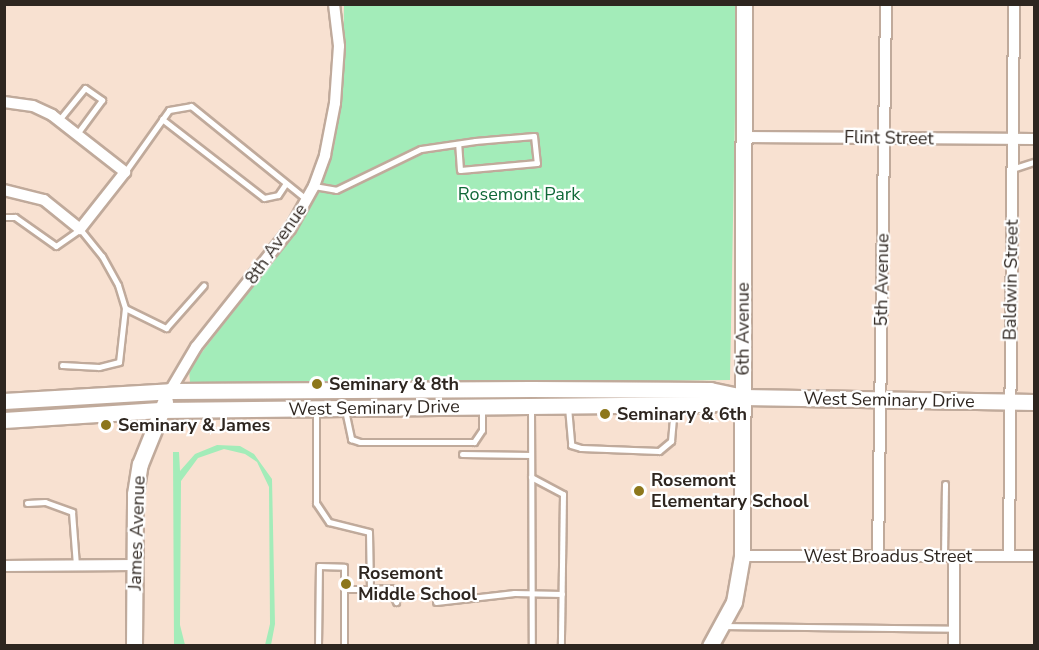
<!DOCTYPE html>
<html>
<head>
<meta charset="utf-8">
<style>
  body { margin:0 }
  #map { position:relative; width:1039px; height:650px; overflow:hidden; background:#f8e1d1; font-family:"Nunito Sans",sans-serif }
  div>[style] { position:absolute }
  [style*='--x'] { left:calc(var(--x)*1px); top:calc(var(--y)*1px); width:calc(var(--w)*1px); rotate:calc(var(--a)*1deg) }
  .green>* { inset:0; background:#a3ecb9 }
  .roads { filter:drop-shadow(2px 0 #c0aa9b) drop-shadow(-2px 0 #c0aa9b) drop-shadow(0 2px #c0aa9b) drop-shadow(0 -2px #c0aa9b) }
  .lane>* { height:5px; margin:-2.5px; padding:0 2.5px; transform-origin:2.5px; border-radius:2.5px; background:#fff }
  .street>* { height:10px; margin:-5px; padding:0 5px; transform-origin:5px; border-radius:5px; background:#fff }
  .secondary>* { height:15px; margin:-7.5px; padding:0 7.5px; transform-origin:7.5px; border-radius:7.5px; background:#fff }
  .dots>* { width:16px; height:16px; translate:-50% -50%; box-sizing:border-box; border:3px solid #fff; border-radius:50% }
  span { translate:-50% -50%; white-space:nowrap; text-align:center; line-height:1.15; -webkit-text-stroke:4.5px #fff; paint-order:stroke }
  .street-label { font-size:18px; color:#2e2620 }
  .park-label { font-size:18px; color:#106838 }
  .poi-label { font-size:18px; color:#2e2620; font-weight:700 }
  .left { translate:0 -50%; text-align:left }
  .frame { position:absolute; inset:0; border:6px solid #2e2620; pointer-events:none }
</style>
</head>
<body>
<div id="map">
  <div class="green">
    <div style="clip-path:polygon(344px 5px,737px 5px,730px 380px,193px 386px,190px 382px,189px 369px,299px 226px,334px 146px,343px 93px)"></div>
    <div style="clip-path:polygon(217px 445px,240px 446px,254px 454px,272px 479px,275px 624px,271px 645px,265px 645px,270px 624px,269px 487px,257px 462px,245px 454px,224px 449px,198px 458px,181px 481px,180px 625px,185px 645px,174px 645px,173px 452px,179px 452px,180px 471px,195px 454px)"></div>
  </div>
  <div class="roads">
    <div class="lane">
      <div style="--x:162;--y:119;--w:129;--a:37.8"></div>
      <div style="--x:264;--y:198;--w:14;--a:-12"></div>
      <div style="--x:278;--y:195;--w:14;--a:-56"></div>
      <div style="--x:59;--y:120;--w:41;--a:-50.9"></div>
      <div style="--x:85;--y:88;--w:21;--a:35"></div>
      <div style="--x:102;--y:100;--w:42;--a:126.3"></div>
      <div style="--x:1012;--y:169;--w:23;--a:-18"></div>
      <div style="--x:125;--y:172;--w:76;--a:-54.6"></div>
      <div style="--x:169;--y:110;--w:22;--a:-10"></div>
      <div style="--x:191;--y:106;--w:149;--a:39"></div>
      <div style="--x:314;--y:186;--w:22;--a:10"></div>
      <div style="--x:336;--y:190;--w:94;--a:-25.8"></div>
      <div style="--x:421;--y:149;--w:55;--a:-8.4"></div>
      <div style="--x:475;--y:141;--w:59;--a:-4.8"></div>
      <div style="--x:534;--y:136;--w:27;--a:84"></div>
      <div style="--x:537;--y:163;--w:77;--a:174.8"></div>
      <div style="--x:460;--y:170;--w:26;--a:-94"></div>
      <div style="--x:4;--y:217;--w:11;--a:0"></div>
      <div style="--x:15;--y:217;--w:50;--a:35.3"></div>
      <div style="--x:56;--y:246;--w:29;--a:-35"></div>
      <div style="--x:80;--y:229;--w:35;--a:51"></div>
      <div style="--x:102;--y:256;--w:33;--a:61"></div>
      <div style="--x:118;--y:285;--w:24;--a:73"></div>
      <div style="--x:125;--y:308;--w:54;--a:96.3"></div>
      <div style="--x:119;--y:362;--w:21;--a:166"></div>
      <div style="--x:99;--y:367;--w:37;--a:-177"></div>
      <div style="--x:125;--y:308;--w:46;--a:26"></div>
      <div style="--x:166;--y:328;--w:57;--a:-48.5"></div>
      <div style="--x:531;--y:407;--w:239;--a:89.8"></div>
      <div style="--x:568;--y:407;--w:38;--a:85"></div>
      <div style="--x:571;--y:445;--w:10;--a:17"></div>
      <div style="--x:581;--y:448;--w:78;--a:2.2"></div>
      <div style="--x:659;--y:451;--w:16;--a:-40"></div>
      <div style="--x:671;--y:441;--w:35;--a:-85"></div>
      <div style="--x:316;--y:410;--w:93;--a:90"></div>
      <div style="--x:316;--y:503;--w:23;--a:56"></div>
      <div style="--x:329;--y:522;--w:41;--a:14"></div>
      <div style="--x:369;--y:532;--w:57;--a:89"></div>
      <div style="--x:370;--y:589;--w:26;--a:180"></div>
      <div style="--x:344;--y:589;--w:57;--a:90"></div>
      <div style="--x:345;--y:410;--w:30;--a:78"></div>
      <div style="--x:351;--y:439;--w:9;--a:18"></div>
      <div style="--x:360;--y:442;--w:114;--a:0"></div>
      <div style="--x:474;--y:442;--w:14;--a:-56"></div>
      <div style="--x:482;--y:430;--w:22;--a:-90"></div>
      <div style="--x:462;--y:454;--w:69;--a:0.8"></div>
      <div style="--x:531;--y:477;--w:36;--a:28"></div>
      <div style="--x:563;--y:494;--w:152;--a:90.8"></div>
      <div style="--x:27;--y:503;--w:18;--a:-3"></div>
      <div style="--x:45;--y:502;--w:29;--a:20"></div>
      <div style="--x:72;--y:512;--w:53;--a:85.7"></div>
      <div style="--x:944;--y:556;--w:72;--a:-89.2"></div>
      <div style="--x:370;--y:589;--w:21;--a:-3"></div>
      <div style="--x:391;--y:588;--w:15;--a:70"></div>
      <div style="--x:436;--y:602;--w:79;--a:-6.6"></div>
      <div style="--x:514;--y:593;--w:48;--a:1.2"></div>
      <div style="--x:723;--y:626;--w:231;--a:0.7"></div>
      <div style="--x:318;--y:646;--w:80;--a:-89.3"></div>
      <div style="--x:319;--y:566;--w:25;--a:2"></div>
      <div style="--x:344;--y:567;--w:22;--a:90"></div>
    </div>
    <div class="street">
      <div style="--x:4;--y:102;--w:29;--a:8"></div>
      <div style="--x:33;--y:106;--w:21;--a:25"></div>
      <div style="--x:52;--y:115;--w:93;--a:38"></div>
      <div style="--x:125;--y:172;--w:73;--a:128.3"></div>
      <div style="--x:80;--y:229;--w:46;--a:-141.1"></div>
      <div style="--x:44;--y:200;--w:41;--a:-166"></div>
      <div style="--x:744;--y:137;--w:290;--a:0.4"></div>
      <div style="--x:170;--y:391;--w:51;--a:-59.4"></div>
      <div style="--x:196;--y:347;--w:151;--a:-51.5"></div>
      <div style="--x:290;--y:229;--w:49;--a:-60.8"></div>
      <div style="--x:314;--y:186;--w:33;--a:-70"></div>
      <div style="--x:325;--y:155;--w:53;--a:-79.1"></div>
      <div style="--x:335;--y:103;--w:57;--a:-86"></div>
      <div style="--x:339;--y:46;--w:42;--a:-96.8"></div>
      <div style="--x:742;--y:556;--w:292;--a:0"></div>
      <div style="--x:878;--y:556;--w:552;--a:-89.17"></div>
      <div style="--x:954;--y:556;--w:90;--a:90"></div>
      <div style="--x:1009;--y:556;--w:552;--a:-89.48"></div>
      <div style="--x:4;--y:566;--w:130;--a:-0.4"></div>
    </div>
    <div class="secondary">
      <div style="--x:4;--y:401;--w:166;--a:-3.4"></div>
      <div style="--x:170;--y:391;--w:361;--a:-0.3"></div>
      <div style="--x:531;--y:389;--w:179;--a:0.3"></div>
      <div style="--x:710;--y:390;--w:34;--a:12"></div>
      <div style="--x:743;--y:397;--w:291;--a:1"></div>
      <div style="--x:4;--y:420;--w:156;--a:-3.7"></div>
      <div style="--x:160;--y:410;--w:551;--a:-0.62"></div>
      <div style="--x:711;--y:404;--w:28;--a:-13"></div>
      <div style="--x:134;--y:646;--w:152;--a:-89.6"></div>
      <div style="--x:135;--y:494;--w:30;--a:-81"></div>
      <div style="--x:140;--y:464;--w:67;--a:-68"></div>
      <div style="--x:710;--y:646;--w:50;--a:-61.4"></div>
      <div style="--x:734;--y:602;--w:47;--a:-80.1"></div>
      <div style="--x:742;--y:556;--w:552;--a:-89.79"></div>
    </div>
  </div>
  <div class="dots">
    <div style="left:317px;top:384px;background:#8d771b"></div>
    <div style="left:605px;top:414px;background:#8d771b"></div>
    <div style="left:106px;top:425px;background:#8d771b"></div>
    <div style="left:639px;top:491px;background:#8d771b"></div>
    <div style="left:346px;top:584px;background:#8d771b"></div>
  </div>
  <div class="street-label">
    <span style="left:889px;top:138px;rotate:1deg">Flint Street</span>
    <span style="left:276px;top:244px;rotate:-55deg">8th Avenue</span>
    <span style="left:882px;top:280px;rotate:-89deg">5th Avenue</span>
    <span style="left:1011px;top:280px;rotate:-89deg">Baldwin Street</span>
    <span style="left:743px;top:329px;rotate:-90deg">6th Avenue</span>
    <span style="left:889px;top:400px;rotate:1deg">West Seminary Drive</span>
    <span style="left:374px;top:408px;rotate:-1deg">West Seminary Drive</span>
    <span style="left:137px;top:533px;rotate:-88deg">James Avenue</span>
    <span style="left:888px;top:556px">West Broadus Street</span>
  </div>
  <div class="park-label">
    <span style="left:519px;top:194px">Rosemont Park</span>
  </div>
  <div class="poi-label">
    <span class="left" style="left:329px;top:384px">Seminary &amp; 8th</span>
    <span class="left" style="left:617px;top:414px">Seminary &amp; 6th</span>
    <span class="left" style="left:118px;top:425px">Seminary &amp; James</span>
    <span class="left" style="left:651px;top:491px">Rosemont<br>Elementary School</span>
    <span class="left" style="left:358px;top:584px">Rosemont<br>Middle School</span>
  </div>
  <div class="frame"></div>
</div>
</body>
</html>
